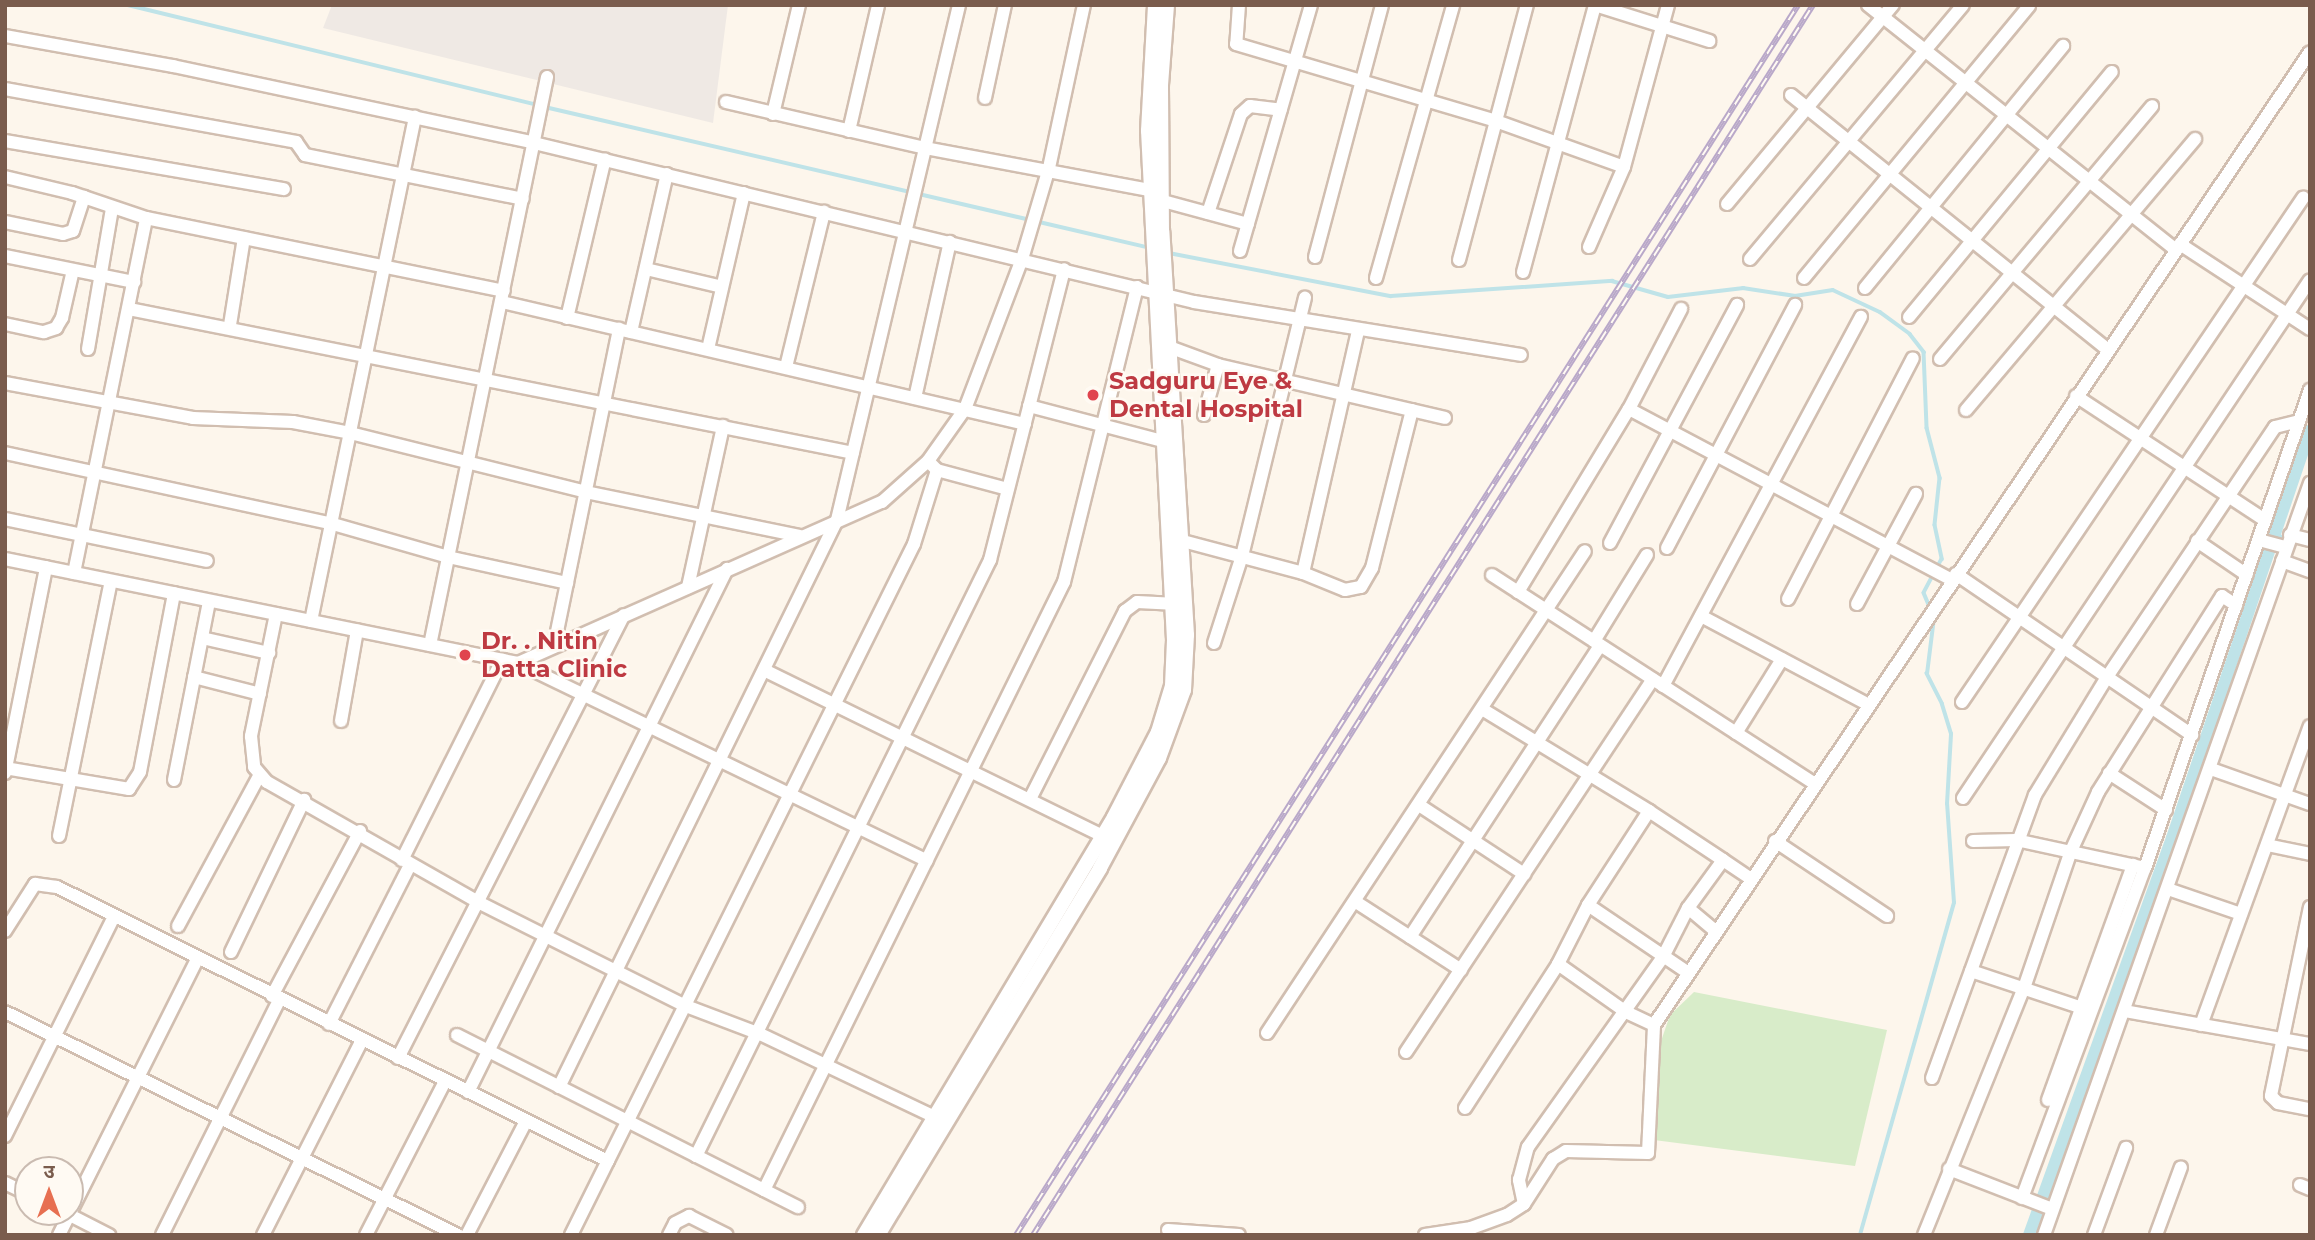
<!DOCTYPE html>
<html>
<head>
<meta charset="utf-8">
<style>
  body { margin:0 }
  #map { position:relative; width:2315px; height:1240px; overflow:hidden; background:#fdf6ec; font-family:Montserrat,"Noto Sans Devanagari",sans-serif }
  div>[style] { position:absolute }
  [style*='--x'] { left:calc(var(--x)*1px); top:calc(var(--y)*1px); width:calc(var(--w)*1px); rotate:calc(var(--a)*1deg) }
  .industrial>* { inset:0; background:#efe9e4 }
  .green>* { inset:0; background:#d8ecc9 }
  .stream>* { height:3.5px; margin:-1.75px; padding:0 1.75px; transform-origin:1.75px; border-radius:1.75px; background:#bfe3e8 }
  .canal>* { height:12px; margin:-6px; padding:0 6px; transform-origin:6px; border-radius:6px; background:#bfe3e8 }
  .roads { filter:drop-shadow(2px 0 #d1beb0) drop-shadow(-2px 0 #d1beb0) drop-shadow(0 2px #d1beb0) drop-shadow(0 -2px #d1beb0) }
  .minor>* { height:12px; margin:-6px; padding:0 6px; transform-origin:6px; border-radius:6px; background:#fff }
  .tertiary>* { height:14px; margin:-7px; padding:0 7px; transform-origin:7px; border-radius:7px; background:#fff }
  .rail>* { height:6px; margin-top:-3px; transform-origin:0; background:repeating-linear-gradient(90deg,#fffaf3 0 10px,#b9a8c9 0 20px); box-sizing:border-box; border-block:2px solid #b9a8c9 }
  .dots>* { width:19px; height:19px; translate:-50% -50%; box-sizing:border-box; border:4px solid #fffaf3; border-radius:50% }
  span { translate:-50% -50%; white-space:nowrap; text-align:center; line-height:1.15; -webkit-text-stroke:5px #fffaf3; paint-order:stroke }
  .health-label { font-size:24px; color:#be3a42; font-weight:700 }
  .left { translate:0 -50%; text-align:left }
  .frame { position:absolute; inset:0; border:7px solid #7a5c4d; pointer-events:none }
  .north { position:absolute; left:14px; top:1156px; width:70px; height:70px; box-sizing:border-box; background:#fffaf3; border:2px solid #cabbb1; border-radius:50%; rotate:0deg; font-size:19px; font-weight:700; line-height:28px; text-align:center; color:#7a5c4d }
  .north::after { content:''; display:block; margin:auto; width:24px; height:32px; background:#e76f51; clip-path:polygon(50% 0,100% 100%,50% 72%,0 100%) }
</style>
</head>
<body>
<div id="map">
  <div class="industrial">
    <div style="clip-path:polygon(332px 5px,728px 5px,713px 123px,323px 28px)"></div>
  </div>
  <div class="green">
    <div style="clip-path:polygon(1694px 992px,1887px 1030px,1855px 1166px,1654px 1140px,1659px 1047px,1670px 1015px)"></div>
  </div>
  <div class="stream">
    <div style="--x:128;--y:5;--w:421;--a:13.7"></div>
    <div style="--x:545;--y:107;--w:622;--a:13.1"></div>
    <div style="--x:1169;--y:253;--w:226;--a:11"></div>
    <div style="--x:1391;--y:296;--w:222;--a:-3.9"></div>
    <div style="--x:1612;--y:281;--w:58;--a:15.9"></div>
    <div style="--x:1668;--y:297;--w:76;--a:-6.8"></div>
    <div style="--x:1743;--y:288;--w:53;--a:8.7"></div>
    <div style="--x:1795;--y:296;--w:38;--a:-9"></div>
    <div style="--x:1833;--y:290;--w:52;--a:25.1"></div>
    <div style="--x:1880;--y:312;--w:37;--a:36"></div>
    <div style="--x:1910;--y:334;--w:23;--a:52"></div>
    <div style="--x:1924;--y:352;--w:76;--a:87.7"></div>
    <div style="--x:1927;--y:428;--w:52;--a:75.4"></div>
    <div style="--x:1940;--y:478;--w:47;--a:96.1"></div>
    <div style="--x:1935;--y:525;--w:35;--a:78"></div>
    <div style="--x:1942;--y:559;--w:38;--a:118"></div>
    <div style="--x:1924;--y:593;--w:15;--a:67"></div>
    <div style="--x:2275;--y:535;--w:11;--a:15"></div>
    <div style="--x:1860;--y:1235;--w:345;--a:-74.2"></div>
    <div style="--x:1954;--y:903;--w:99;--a:-94"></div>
    <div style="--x:1947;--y:804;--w:70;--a:-86.7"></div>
    <div style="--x:1951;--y:734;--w:31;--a:-107"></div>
    <div style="--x:1942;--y:704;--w:34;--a:-117"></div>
    <div style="--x:1927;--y:674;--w:56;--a:-82.9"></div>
  </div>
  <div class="canal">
    <div style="--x:2029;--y:1235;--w:422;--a:-70.2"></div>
    <div style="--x:2172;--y:838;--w:430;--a:-71.3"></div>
  </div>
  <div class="roads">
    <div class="minor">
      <div style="--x:1239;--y:5;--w:39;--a:94"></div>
      <div style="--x:1236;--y:44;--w:268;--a:16.5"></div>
      <div style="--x:1493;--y:120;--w:139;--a:19.7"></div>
      <div style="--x:1595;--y:5;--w:120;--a:17.5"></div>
      <div style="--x:1868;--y:5;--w:394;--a:38.5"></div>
      <div style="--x:5;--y:36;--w:171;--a:10.1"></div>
      <div style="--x:173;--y:66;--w:369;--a:12"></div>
      <div style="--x:534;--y:143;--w:679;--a:13.54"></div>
      <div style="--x:1194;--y:302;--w:331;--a:9.2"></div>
      <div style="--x:5;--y:89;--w:296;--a:10.3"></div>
      <div style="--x:296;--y:142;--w:16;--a:55"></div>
      <div style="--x:305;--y:155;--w:222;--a:11.4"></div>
      <div style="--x:1791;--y:95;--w:407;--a:38.8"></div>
      <div style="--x:985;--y:98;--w:95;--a:-77.9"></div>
      <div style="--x:726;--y:102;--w:204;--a:13"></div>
      <div style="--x:925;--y:148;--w:229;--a:10.6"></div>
      <div style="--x:773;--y:114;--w:112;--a:-76.6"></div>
      <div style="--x:849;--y:131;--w:129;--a:-77"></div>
      <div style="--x:5;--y:141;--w:283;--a:9.8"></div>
      <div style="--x:5;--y:177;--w:69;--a:13.4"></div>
      <div style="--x:72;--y:193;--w:78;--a:18.7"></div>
      <div style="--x:146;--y:218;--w:365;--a:11.5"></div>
      <div style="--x:1163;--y:201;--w:88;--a:15.1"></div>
      <div style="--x:1727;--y:204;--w:259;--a:-50.2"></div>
      <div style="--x:1208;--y:213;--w:104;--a:-71.6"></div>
      <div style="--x:1241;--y:114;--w:12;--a:-42"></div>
      <div style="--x:1250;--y:106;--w:31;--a:7"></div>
      <div style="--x:5;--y:222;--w:59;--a:11.7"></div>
      <div style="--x:63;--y:234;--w:10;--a:-17"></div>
      <div style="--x:73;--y:231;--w:36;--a:-72"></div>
      <div style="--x:2180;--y:244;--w:155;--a:33.2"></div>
      <div style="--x:1589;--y:247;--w:87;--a:-66.4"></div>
      <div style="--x:1624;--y:167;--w:168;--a:-74.8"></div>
      <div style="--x:1240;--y:251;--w:256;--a:-73.9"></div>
      <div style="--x:5;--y:256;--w:132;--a:11.4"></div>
      <div style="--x:1315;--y:257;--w:261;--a:-75.1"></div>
      <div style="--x:1750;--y:259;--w:331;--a:-50"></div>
      <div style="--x:1459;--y:260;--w:264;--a:-75.1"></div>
      <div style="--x:646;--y:269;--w:78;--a:13.3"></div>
      <div style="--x:1523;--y:272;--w:277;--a:-74.9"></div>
      <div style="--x:1376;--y:278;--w:284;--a:-74.2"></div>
      <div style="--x:1804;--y:278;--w:353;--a:-50.4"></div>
      <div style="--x:1865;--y:288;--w:313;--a:-50.7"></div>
      <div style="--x:502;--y:302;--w:537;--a:13.13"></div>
      <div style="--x:129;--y:309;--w:738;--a:11.25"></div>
      <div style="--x:1909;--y:317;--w:318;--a:-50.4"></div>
      <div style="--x:567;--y:318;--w:163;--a:-76.6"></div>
      <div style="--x:5;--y:324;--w:40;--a:12"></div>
      <div style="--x:44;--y:332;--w:13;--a:-18"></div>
      <div style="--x:56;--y:328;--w:12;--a:-59"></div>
      <div style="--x:62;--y:318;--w:49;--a:-77.1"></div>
      <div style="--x:230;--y:325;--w:88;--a:-80.9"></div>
      <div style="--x:631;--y:332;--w:162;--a:-77.2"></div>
      <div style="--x:1169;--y:347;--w:52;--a:20.2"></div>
      <div style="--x:1218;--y:365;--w:233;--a:13.1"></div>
      <div style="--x:88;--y:349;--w:143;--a:-80.3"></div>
      <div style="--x:708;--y:349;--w:160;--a:-77"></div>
      <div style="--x:1940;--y:359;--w:330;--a:-50"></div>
      <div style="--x:786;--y:367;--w:160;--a:-76.2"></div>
      <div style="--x:5;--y:383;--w:191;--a:10.5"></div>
      <div style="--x:193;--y:418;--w:100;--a:2.3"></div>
      <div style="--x:293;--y:422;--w:58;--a:10.9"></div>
      <div style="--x:350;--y:433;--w:243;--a:14"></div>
      <div style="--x:586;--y:492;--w:218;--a:11.6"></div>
      <div style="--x:2076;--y:396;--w:226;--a:33.3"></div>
      <div style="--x:915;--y:398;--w:160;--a:-77.4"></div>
      <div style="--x:1029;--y:406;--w:138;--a:14.7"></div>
      <div style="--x:1629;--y:409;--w:365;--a:27.9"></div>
      <div style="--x:1966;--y:410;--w:355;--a:-49.8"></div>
      <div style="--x:1204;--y:415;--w:52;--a:-74.4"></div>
      <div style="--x:5;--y:453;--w:336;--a:12.2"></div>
      <div style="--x:333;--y:524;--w:120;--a:16"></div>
      <div style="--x:448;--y:557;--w:122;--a:12.3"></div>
      <div style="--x:931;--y:464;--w:8;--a:45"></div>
      <div style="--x:937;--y:470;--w:73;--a:15"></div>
      <div style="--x:5;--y:519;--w:206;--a:11.7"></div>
      <div style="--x:2290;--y:535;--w:21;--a:14"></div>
      <div style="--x:1179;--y:540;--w:128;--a:14.9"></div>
      <div style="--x:1303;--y:573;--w:45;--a:22"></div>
      <div style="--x:1345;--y:590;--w:16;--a:-11"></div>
      <div style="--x:1361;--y:587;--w:22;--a:-60"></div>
      <div style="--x:1372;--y:568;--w:163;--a:-75.8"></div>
      <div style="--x:2259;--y:540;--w:28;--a:15"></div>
      <div style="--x:2197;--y:541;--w:60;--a:34.2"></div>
      <div style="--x:1610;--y:543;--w:270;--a:-61.9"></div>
      <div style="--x:1667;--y:548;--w:275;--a:-62.2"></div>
      <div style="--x:5;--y:559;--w:523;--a:11.46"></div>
      <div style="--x:518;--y:663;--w:454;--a:25.8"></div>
      <div style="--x:2282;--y:561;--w:30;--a:20"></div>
      <div style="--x:74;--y:573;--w:362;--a:-78.5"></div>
      <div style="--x:1303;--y:573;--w:249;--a:-77.2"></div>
      <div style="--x:1956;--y:574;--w:286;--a:34.3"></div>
      <div style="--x:1492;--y:575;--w:383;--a:32.9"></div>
      <div style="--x:688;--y:587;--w:165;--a:-77.7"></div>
      <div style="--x:1518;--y:592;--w:214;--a:-58.8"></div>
      <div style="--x:1629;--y:409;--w:113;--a:-62.5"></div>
      <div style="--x:1788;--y:599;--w:271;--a:-62.6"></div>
      <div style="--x:1857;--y:604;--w:125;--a:-61.8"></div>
      <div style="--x:276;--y:614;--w:125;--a:101.6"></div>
      <div style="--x:251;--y:736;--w:31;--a:84"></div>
      <div style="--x:254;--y:767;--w:20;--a:49"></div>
      <div style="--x:267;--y:782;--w:243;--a:29.6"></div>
      <div style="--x:478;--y:902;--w:233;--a:26.6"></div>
      <div style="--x:686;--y:1006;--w:79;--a:20.7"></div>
      <div style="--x:760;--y:1034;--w:203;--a:25.4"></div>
      <div style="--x:1701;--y:616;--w:188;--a:27.9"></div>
      <div style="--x:311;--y:621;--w:515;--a:-78.34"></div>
      <div style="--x:202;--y:638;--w:69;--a:12.6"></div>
      <div style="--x:1594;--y:641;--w:101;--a:-58.4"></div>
      <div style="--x:1214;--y:643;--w:91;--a:-72.2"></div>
      <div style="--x:1242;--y:556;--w:266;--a:-76.3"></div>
      <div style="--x:430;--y:645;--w:580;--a:-78.36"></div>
      <div style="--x:554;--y:646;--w:324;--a:-78.4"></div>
      <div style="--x:518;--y:663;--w:398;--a:-23.9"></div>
      <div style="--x:882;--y:502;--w:62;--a:-41.7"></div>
      <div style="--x:928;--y:461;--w:64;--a:-54.6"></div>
      <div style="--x:965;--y:409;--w:160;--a:-69.2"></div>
      <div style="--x:1022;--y:259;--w:95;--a:-73.5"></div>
      <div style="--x:1049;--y:168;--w:167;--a:-77.9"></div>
      <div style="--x:764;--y:670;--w:377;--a:26.1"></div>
      <div style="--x:194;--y:677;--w:68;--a:14.4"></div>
      <div style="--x:1663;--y:686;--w:419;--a:-61.8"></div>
      <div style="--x:1962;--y:702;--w:609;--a:-55.92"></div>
      <div style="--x:1482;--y:709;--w:196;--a:31.4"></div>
      <div style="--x:341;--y:721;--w:92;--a:-80"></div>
      <div style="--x:1736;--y:733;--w:87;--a:-58.1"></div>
      <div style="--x:5;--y:768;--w:126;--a:9.6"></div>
      <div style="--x:129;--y:789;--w:20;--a:-57"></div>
      <div style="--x:140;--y:772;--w:182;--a:-79.2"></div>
      <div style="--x:2211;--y:769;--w:105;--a:19.5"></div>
      <div style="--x:5;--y:773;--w:210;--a:-78.7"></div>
      <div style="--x:2109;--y:773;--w:68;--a:33"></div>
      <div style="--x:174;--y:780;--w:182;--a:-78.9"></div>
      <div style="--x:1963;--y:798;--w:623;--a:-56.18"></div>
      <div style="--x:1030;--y:799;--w:211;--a:-63.2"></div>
      <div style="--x:1125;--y:611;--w:15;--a:-37"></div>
      <div style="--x:1137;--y:602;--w:35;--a:3"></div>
      <div style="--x:1419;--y:805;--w:126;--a:33.3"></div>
      <div style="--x:59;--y:836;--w:260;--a:-78.5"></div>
      <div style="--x:1775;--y:841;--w:135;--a:33.8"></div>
      <div style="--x:1973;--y:841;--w:43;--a:-1.3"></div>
      <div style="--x:2016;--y:840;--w:128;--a:12.2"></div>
      <div style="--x:2267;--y:845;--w:44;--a:11.8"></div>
      <div style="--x:402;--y:860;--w:224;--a:-63.4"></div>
      <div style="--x:1723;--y:860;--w:32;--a:34"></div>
      <div style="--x:2168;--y:889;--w:77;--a:18.9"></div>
      <div style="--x:1356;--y:902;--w:125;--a:32.9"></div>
      <div style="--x:1588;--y:905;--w:120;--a:34.1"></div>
      <div style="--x:2310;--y:907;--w:193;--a:101.7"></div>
      <div style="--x:2271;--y:1096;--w:10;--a:45"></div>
      <div style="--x:2278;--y:1103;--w:33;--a:11"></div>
      <div style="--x:178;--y:926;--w:170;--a:-61.6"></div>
      <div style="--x:5;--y:931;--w:56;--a:-57.4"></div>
      <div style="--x:35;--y:884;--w:22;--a:8"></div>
      <div style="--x:57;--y:887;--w:615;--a:26.44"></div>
      <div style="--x:1410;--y:937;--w:348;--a:-56.9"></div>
      <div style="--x:231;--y:952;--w:169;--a:-64.3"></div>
      <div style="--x:1558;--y:964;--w:83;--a:35.2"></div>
      <div style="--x:1626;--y:1012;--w:31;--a:25"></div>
      <div style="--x:1971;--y:971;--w:117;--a:18.4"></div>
      <div style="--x:272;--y:996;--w:187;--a:-61.9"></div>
      <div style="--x:2124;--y:1011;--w:189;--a:10.1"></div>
      <div style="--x:5;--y:1012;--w:505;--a:26.21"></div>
      <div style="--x:329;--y:1024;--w:178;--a:-63"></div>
      <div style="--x:2201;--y:1025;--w:318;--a:-70"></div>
      <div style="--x:1267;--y:1033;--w:577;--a:-56.59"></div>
      <div style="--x:457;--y:1035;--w:382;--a:26.8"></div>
      <div style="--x:1406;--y:1052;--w:447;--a:-56.5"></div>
      <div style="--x:398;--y:1058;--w:497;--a:-63"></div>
      <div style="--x:1932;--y:1078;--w:301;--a:-70"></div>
      <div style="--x:2035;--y:795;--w:138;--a:-58.6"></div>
      <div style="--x:2107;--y:677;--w:301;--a:-56.1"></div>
      <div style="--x:2275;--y:427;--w:25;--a:-14"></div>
      <div style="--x:559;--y:1087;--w:631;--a:-63.88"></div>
      <div style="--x:837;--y:520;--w:529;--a:-76.67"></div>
      <div style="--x:468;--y:1092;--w:584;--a:-63.65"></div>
      <div style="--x:2048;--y:1100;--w:250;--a:-70.1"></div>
      <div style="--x:1465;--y:1108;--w:171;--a:-57.1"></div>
      <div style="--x:1558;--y:964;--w:66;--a:-63"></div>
      <div style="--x:1588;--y:905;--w:112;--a:-57"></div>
      <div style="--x:1649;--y:811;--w:89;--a:33.5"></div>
      <div style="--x:1723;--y:860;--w:59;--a:126.1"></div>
      <div style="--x:1688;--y:908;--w:34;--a:40"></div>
      <div style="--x:5;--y:1136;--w:243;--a:-63.6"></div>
      <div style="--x:696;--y:1156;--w:665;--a:-63.74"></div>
      <div style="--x:990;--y:560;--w:300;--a:-75.7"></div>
      <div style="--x:1949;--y:1169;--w:110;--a:21.2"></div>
      <div style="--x:5;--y:1183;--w:25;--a:26"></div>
      <div style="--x:2300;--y:1185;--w:11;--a:22"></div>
      <div style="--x:764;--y:1190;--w:678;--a:-63.74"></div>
      <div style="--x:1064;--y:582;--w:304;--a:-76.1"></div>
      <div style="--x:2022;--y:1198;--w:352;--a:-69.6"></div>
      <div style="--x:2145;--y:868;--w:506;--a:-70.96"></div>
      <div style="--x:1524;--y:1204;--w:25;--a:-102"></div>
      <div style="--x:1519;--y:1180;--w:34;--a:-75"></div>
      <div style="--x:1528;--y:1147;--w:233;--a:-54.6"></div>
      <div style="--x:1663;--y:957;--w:55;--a:-63"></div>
      <div style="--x:64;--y:1212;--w:51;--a:27.1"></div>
      <div style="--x:1168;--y:1230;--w:71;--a:4"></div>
      <div style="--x:59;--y:1235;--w:309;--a:-63.4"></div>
      <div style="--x:162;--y:1235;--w:263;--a:-63.5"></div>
      <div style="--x:263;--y:1235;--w:219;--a:-63.1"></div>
      <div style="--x:366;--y:1235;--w:173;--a:-62.8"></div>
      <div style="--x:467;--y:1235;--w:128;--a:-62.6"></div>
      <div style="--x:571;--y:1235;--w:771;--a:-63.6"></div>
      <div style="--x:914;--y:544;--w:77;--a:-72.7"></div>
      <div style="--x:669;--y:1235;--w:13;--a:-63"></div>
      <div style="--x:675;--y:1223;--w:16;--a:-27"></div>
      <div style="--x:689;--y:1216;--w:42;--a:26.6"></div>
      <div style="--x:1425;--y:1235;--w:47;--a:-8.7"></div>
      <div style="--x:1471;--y:1228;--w:38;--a:-20"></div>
      <div style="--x:1507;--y:1215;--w:20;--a:-33"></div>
      <div style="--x:1524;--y:1204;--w:54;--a:-57.2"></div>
      <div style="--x:1553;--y:1159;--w:15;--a:-32"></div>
      <div style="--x:1566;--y:1151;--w:82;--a:1.4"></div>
      <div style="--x:1648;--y:1153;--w:128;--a:-87.3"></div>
      <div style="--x:1654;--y:1025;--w:1173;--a:-56.01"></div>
      <div style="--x:1924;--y:1235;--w:266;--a:-68"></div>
      <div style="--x:2024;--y:988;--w:145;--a:-71.1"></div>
      <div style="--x:2071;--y:851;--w:65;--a:-65.4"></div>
      <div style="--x:2098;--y:792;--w:232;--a:-57.7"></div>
      <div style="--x:2222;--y:596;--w:17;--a:33"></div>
      <div style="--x:2044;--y:1235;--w:798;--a:-70.52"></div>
      <div style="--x:2094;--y:1235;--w:93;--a:-69.8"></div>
      <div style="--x:2156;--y:1235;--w:72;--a:-69.8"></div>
    </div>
    <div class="tertiary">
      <div style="--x:864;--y:1235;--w:487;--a:-59.1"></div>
      <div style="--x:1114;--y:817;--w:96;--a:-62.6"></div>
      <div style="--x:1158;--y:732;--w:48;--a:-73.1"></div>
      <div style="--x:1172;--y:686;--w:46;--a:-87.5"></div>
      <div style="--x:1174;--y:640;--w:510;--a:-92.92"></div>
      <div style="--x:1148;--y:131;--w:126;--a:-86.8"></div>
      <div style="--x:878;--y:1235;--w:429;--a:-58.8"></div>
      <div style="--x:1100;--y:868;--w:125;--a:-61.8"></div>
      <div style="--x:1159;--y:758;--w:72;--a:-69.8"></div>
      <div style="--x:1184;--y:690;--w:55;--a:-86.9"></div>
      <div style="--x:1187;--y:635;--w:404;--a:-93.5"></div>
      <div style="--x:1162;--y:232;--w:147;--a:-90.4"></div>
      <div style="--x:1161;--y:85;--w:80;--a:-85.7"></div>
    </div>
  </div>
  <div class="rail">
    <div style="--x:1016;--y:1235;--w:1458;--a:-57.55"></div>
    <div style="--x:1033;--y:1235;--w:1456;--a:-57.62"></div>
  </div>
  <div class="dots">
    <div style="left:1093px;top:395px;background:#e0444e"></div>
    <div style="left:465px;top:655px;background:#e0444e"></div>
  </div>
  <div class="health-label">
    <span class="left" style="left:1109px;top:395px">Sadguru Eye &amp;<br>Dental Hospital</span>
    <span class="left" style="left:481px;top:655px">Dr. . Nitin<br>Datta Clinic</span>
  </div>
  <div class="frame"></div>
  <div class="north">उ</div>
</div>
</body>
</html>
